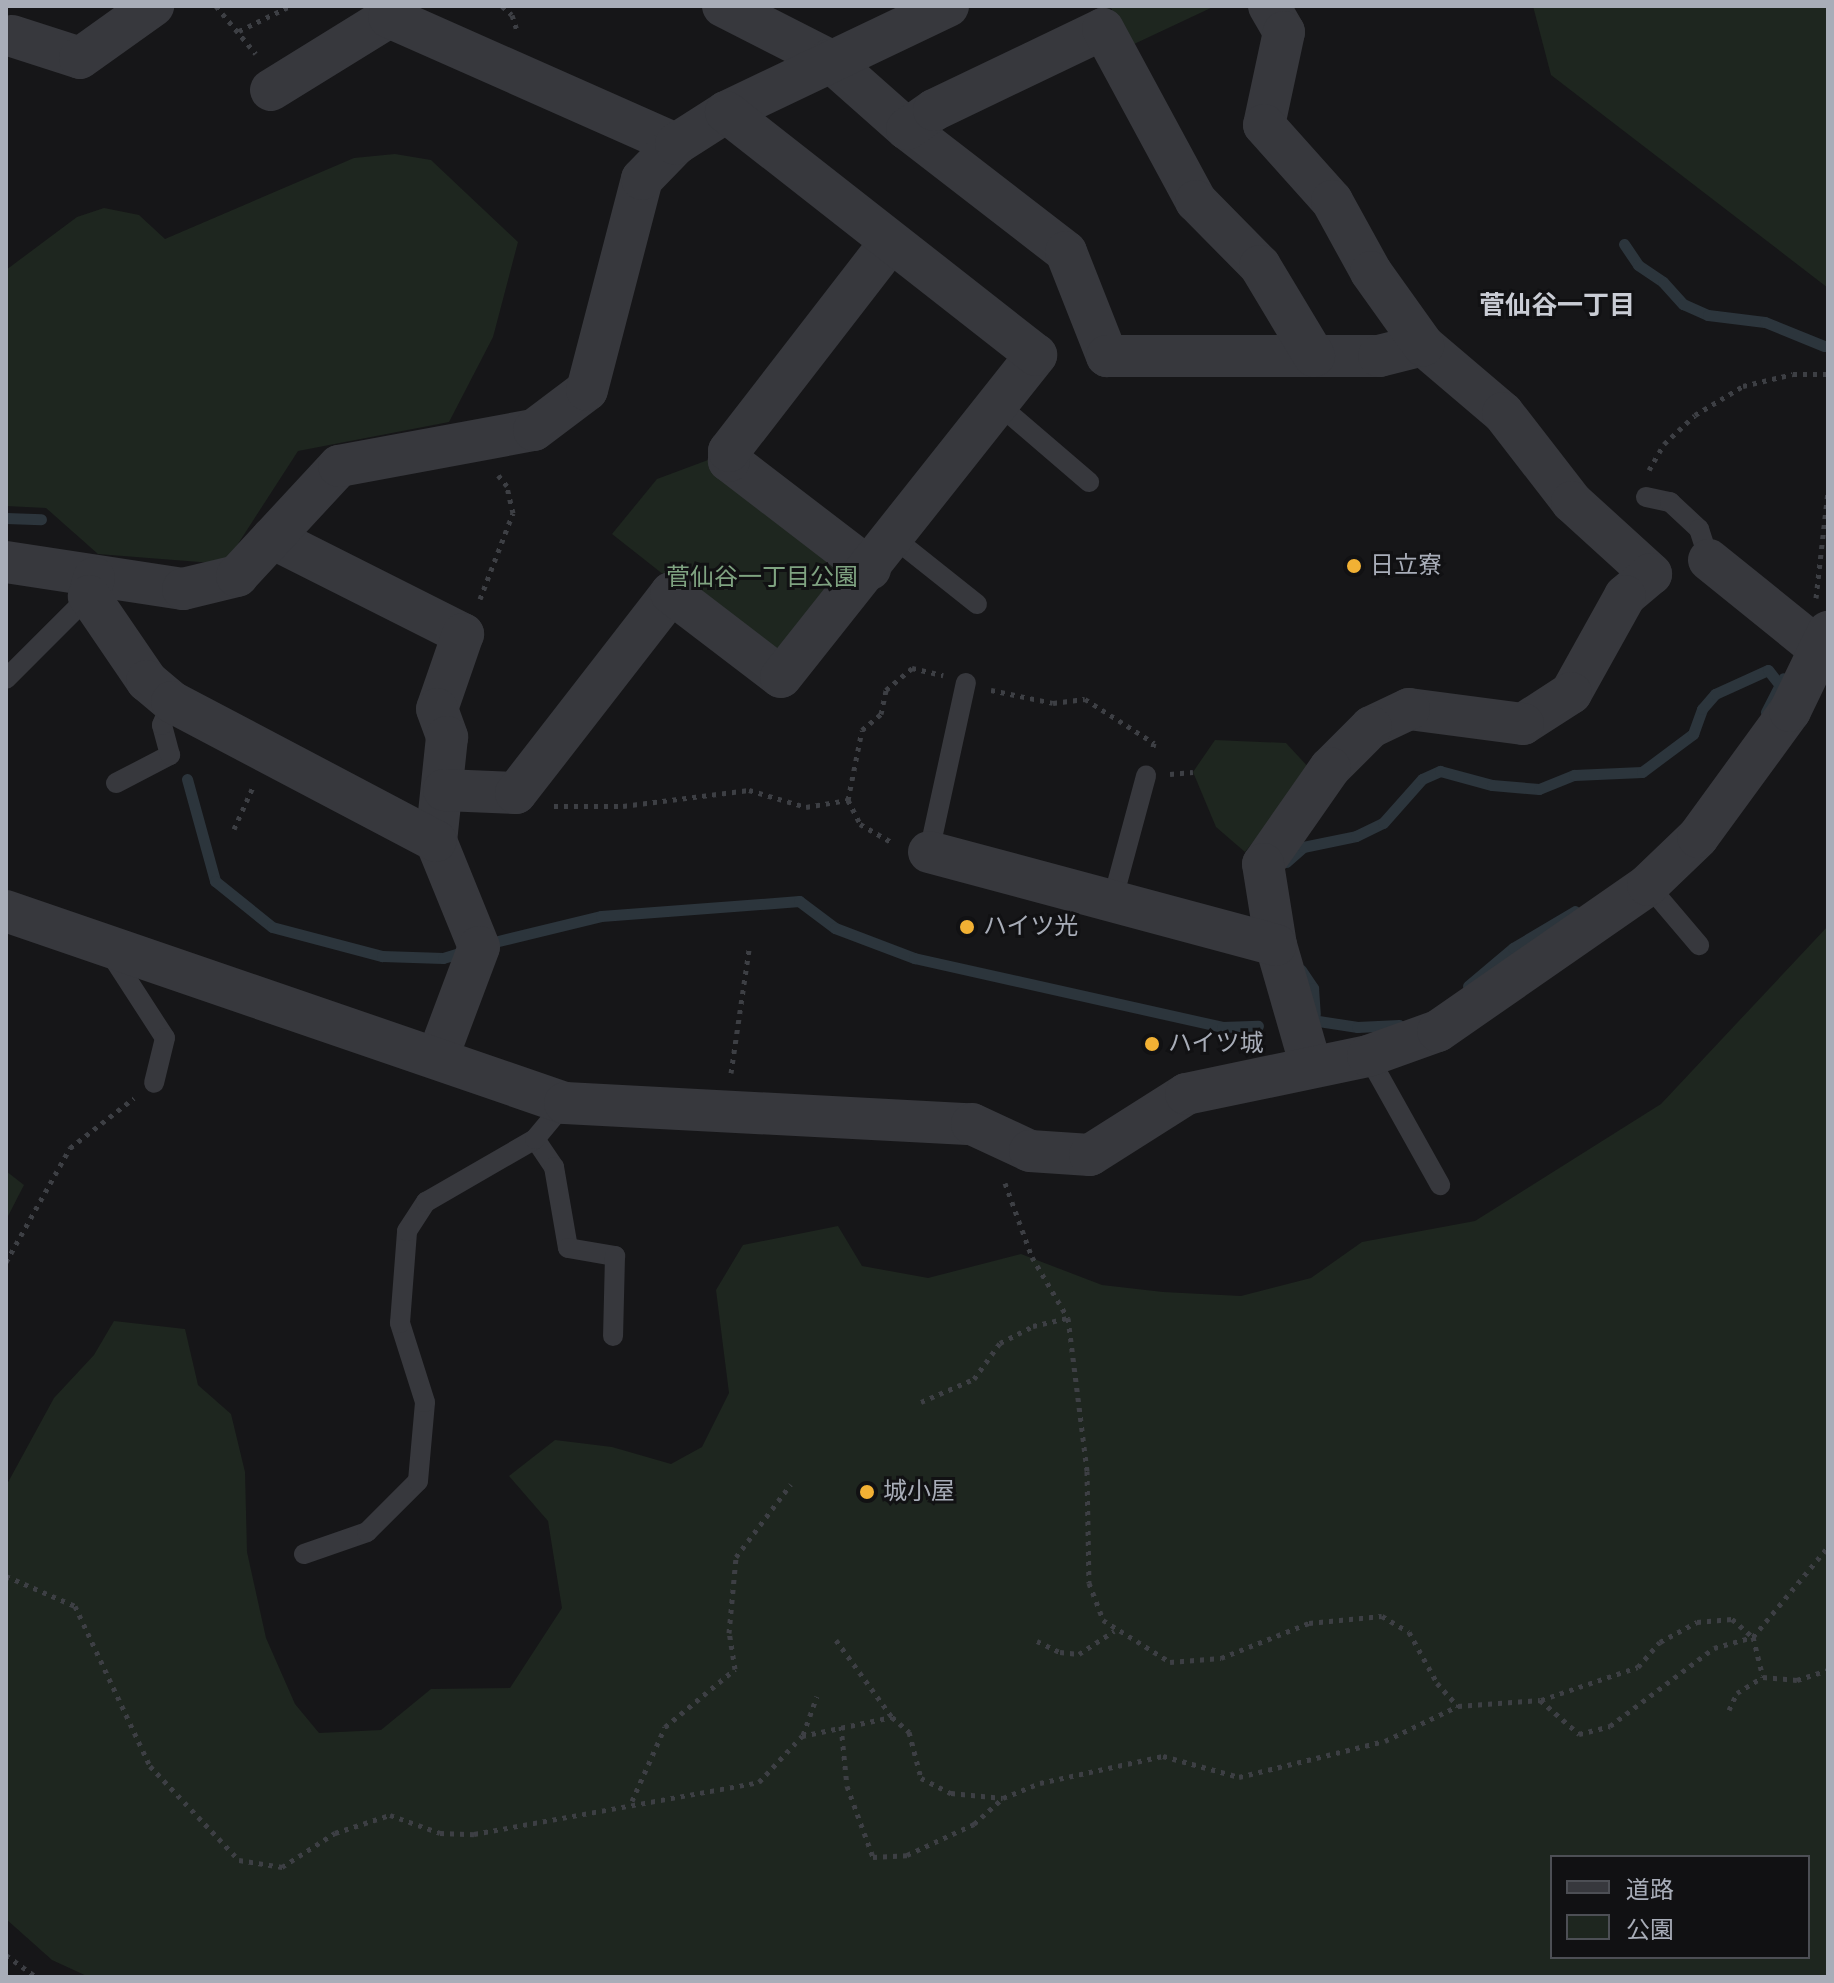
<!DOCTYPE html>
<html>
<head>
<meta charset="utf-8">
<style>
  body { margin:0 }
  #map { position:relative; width:1834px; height:1983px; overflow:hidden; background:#161618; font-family:"Fira Sans Condensed","Noto Sans JP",sans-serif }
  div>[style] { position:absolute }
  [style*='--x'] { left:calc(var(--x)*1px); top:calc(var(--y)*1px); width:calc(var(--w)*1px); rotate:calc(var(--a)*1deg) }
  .green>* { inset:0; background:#1e261f }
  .stream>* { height:11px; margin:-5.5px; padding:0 5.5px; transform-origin:5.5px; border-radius:5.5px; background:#2c353c }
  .path>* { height:5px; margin-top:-2.5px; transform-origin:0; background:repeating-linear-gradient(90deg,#3d3f44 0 4px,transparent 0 10px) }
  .lane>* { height:20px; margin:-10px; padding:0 10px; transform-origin:10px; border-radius:10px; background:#37383d }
  .street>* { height:42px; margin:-21px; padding:0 21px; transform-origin:21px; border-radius:21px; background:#37383d }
  .dots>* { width:22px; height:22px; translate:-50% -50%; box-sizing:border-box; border:4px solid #111113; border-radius:50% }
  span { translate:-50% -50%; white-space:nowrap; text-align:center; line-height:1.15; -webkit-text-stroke:6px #111113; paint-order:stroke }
  .poi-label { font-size:24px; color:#a8adb8 }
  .left { translate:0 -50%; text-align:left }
  .park-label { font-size:24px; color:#7fa381 }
  .neighbourhood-label { font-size:26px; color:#c9ccd4; font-weight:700 }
  .frame { position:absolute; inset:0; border:8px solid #a8adb8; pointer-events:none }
  .legend { position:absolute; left:1550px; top:1855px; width:260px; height:104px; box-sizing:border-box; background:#111113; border:2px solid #4d4f55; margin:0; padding:10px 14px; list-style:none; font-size:24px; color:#a8adb8 }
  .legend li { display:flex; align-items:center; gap:16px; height:40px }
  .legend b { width:40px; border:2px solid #4d4f55 }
</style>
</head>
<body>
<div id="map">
  <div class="green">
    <div style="clip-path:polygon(1096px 6px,1215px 6px,1132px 45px,1111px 8px,1099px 12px)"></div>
    <div style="clip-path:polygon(1533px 6px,1828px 6px,1828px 288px,1551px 75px)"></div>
    <div style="clip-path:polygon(395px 154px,431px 160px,518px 242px,493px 337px,449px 422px,298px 451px,225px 564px,98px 554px,46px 508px,6px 506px,6px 270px,77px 217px,104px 208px,139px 215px,165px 239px,354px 158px)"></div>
    <div style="clip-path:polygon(708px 460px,840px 564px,842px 585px,783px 654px,763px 653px,612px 534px,657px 479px)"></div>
    <div style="clip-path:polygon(1215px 740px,1286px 743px,1311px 770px,1245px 852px,1216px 827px,1193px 772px)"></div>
    <div style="clip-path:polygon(evenodd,1828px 926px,1828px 1977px,89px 1977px,52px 1960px,6px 1919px,6px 1486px,54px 1398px,94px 1355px,114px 1321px,185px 1329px,198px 1385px,231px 1414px,245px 1472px,247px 1552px,266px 1638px,295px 1704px,319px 1733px,381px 1730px,431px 1689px,510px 1688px,562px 1608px,548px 1521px,509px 1476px,555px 1440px,612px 1447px,671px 1464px,702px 1447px,729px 1393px,716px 1290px,743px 1245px,838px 1226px,862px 1266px,928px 1278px,1021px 1254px,1102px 1285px,1163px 1292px,1241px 1296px,1311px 1278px,1362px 1242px,1475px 1221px,1661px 1104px,1828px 926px,1808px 1857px,1808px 1957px,1552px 1957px,1552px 1857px,1808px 1857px)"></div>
    <div style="clip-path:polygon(6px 1171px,24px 1185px,6px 1220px)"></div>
  </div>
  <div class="stream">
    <div style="--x:1624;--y:244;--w:25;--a:56"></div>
    <div style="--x:1638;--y:265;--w:30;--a:34"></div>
    <div style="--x:1663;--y:282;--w:30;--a:48"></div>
    <div style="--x:1683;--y:304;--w:27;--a:24"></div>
    <div style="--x:1708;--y:315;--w:57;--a:7"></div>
    <div style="--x:1765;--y:322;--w:64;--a:22.1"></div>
    <div style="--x:6;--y:518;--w:35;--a:2"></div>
    <div style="--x:1766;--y:712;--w:38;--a:-63"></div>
    <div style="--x:187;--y:779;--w:106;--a:74.6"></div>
    <div style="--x:215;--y:881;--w:73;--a:38.9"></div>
    <div style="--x:272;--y:927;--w:114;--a:14.8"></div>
    <div style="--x:382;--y:956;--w:61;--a:1.9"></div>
    <div style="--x:443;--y:958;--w:24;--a:-17"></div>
    <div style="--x:1286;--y:862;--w:23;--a:-41"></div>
    <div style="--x:1303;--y:847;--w:54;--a:-11.7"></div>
    <div style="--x:1356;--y:836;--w:30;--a:-26"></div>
    <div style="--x:1383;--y:823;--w:59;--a:-48.4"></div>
    <div style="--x:1422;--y:779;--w:20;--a:-24"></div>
    <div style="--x:1440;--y:771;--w:54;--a:15.1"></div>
    <div style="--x:1492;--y:785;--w:47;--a:4.9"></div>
    <div style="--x:1539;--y:789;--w:38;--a:-22"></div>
    <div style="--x:1574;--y:775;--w:68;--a:-2.5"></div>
    <div style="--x:1642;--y:772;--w:64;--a:-36.7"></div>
    <div style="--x:1693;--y:734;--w:27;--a:-70"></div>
    <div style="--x:1702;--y:709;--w:20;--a:-49"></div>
    <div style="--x:1715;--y:694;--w:58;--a:-24.4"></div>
    <div style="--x:1768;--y:670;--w:18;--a:52"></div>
    <div style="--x:486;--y:944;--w:118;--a:-13.7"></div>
    <div style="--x:601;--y:916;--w:199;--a:-4.3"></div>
    <div style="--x:799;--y:901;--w:45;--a:36.9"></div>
    <div style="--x:835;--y:928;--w:85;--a:20.8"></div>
    <div style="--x:914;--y:958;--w:316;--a:12.6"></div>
    <div style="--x:1222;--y:1027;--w:36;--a:-2"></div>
    <div style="--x:1301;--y:970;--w:22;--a:56"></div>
    <div style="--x:1313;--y:988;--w:26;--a:86"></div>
    <div style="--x:1468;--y:986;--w:59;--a:-40.2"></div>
    <div style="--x:1513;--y:948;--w:72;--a:-30.8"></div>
    <div style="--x:1312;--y:1020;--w:46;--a:8.8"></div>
    <div style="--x:1357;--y:1027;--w:42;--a:-2.7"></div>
  </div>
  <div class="path">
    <div style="--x:216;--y:6;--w:62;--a:50.2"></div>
    <div style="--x:502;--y:6;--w:13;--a:42"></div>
    <div style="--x:512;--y:15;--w:19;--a:72"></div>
    <div style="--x:239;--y:31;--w:57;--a:-26.1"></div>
    <div style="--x:1649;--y:470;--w:30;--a:-60"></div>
    <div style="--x:1664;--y:444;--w:42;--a:-43.1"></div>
    <div style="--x:1695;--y:415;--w:56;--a:-31.1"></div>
    <div style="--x:1743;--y:386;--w:51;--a:-13.5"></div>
    <div style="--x:1793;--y:374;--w:35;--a:0"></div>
    <div style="--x:1816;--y:598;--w:108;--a:-83.6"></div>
    <div style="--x:480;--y:599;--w:92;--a:-69"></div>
    <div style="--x:513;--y:513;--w:28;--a:-103"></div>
    <div style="--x:507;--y:486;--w:14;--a:-129"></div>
    <div style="--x:991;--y:690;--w:63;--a:11.8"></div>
    <div style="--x:1053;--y:703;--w:32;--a:-7"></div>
    <div style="--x:1085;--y:699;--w:82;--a:32.5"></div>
    <div style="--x:1154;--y:743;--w:8;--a:104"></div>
    <div style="--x:1170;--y:774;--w:23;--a:-5"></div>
    <div style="--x:848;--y:800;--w:27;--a:63"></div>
    <div style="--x:860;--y:824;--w:39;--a:30"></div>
    <div style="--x:554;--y:806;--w:69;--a:0"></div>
    <div style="--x:623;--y:806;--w:127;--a:-7.2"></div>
    <div style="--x:749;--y:790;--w:59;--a:16.6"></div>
    <div style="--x:806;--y:807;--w:43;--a:-9.5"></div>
    <div style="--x:848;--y:800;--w:71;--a:-78.7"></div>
    <div style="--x:862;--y:730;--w:25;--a:-40"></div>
    <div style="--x:881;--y:714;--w:25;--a:-78"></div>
    <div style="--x:886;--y:690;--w:34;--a:-40"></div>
    <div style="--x:912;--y:668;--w:32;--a:13"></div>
    <div style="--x:234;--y:829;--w:46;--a:-65.7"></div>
    <div style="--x:731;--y:1073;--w:125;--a:-81.7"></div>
    <div style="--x:1005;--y:1183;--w:79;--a:70"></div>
    <div style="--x:1032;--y:1257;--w:71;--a:59.5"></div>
    <div style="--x:1068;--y:1318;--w:154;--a:82.9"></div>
    <div style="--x:1087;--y:1471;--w:112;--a:89"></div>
    <div style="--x:1089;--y:1583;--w:40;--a:69"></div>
    <div style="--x:1103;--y:1620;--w:79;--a:32.1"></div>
    <div style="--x:1170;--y:1662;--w:51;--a:-4.5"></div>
    <div style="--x:1221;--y:1658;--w:95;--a:-21.7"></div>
    <div style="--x:1309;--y:1623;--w:73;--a:-5.5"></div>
    <div style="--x:1382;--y:1616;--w:31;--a:31"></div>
    <div style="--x:1409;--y:1632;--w:58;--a:61.2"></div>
    <div style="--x:1437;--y:1683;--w:31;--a:48"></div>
    <div style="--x:6;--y:1262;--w:131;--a:-60.7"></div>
    <div style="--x:70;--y:1148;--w:81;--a:-38"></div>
    <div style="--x:921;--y:1402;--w:58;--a:-23.5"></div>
    <div style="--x:974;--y:1379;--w:44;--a:-54.2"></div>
    <div style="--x:1000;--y:1343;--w:37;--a:-27"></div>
    <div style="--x:1033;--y:1326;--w:36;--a:-13"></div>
    <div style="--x:6;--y:1576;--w:75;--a:23.5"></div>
    <div style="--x:75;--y:1606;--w:177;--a:64.9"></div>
    <div style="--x:150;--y:1766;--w:129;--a:46.6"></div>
    <div style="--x:239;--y:1860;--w:44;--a:9.2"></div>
    <div style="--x:282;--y:1867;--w:63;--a:-32.7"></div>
    <div style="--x:335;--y:1833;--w:58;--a:-18.1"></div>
    <div style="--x:390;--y:1815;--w:53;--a:19.8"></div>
    <div style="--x:440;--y:1833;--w:34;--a:2"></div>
    <div style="--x:474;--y:1834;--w:290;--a:-10.3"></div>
    <div style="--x:759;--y:1782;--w:63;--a:-46.9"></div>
    <div style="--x:802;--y:1736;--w:92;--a:-11.9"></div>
    <div style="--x:892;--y:1717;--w:23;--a:41"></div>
    <div style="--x:909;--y:1732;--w:48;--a:75.4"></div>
    <div style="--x:921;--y:1778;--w:34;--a:27"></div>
    <div style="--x:951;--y:1793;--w:52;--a:5.5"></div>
    <div style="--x:1003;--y:1798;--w:40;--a:-22"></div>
    <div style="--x:1040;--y:1783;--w:126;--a:-12.4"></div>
    <div style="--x:1163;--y:1756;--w:79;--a:15.4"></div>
    <div style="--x:1239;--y:1777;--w:150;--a:-13.9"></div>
    <div style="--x:1385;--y:1741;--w:81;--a:-25.6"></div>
    <div style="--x:1458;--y:1706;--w:82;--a:-4.2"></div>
    <div style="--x:1540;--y:1700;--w:52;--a:41.1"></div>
    <div style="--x:1579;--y:1734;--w:32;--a:-14"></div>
    <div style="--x:1610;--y:1726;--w:130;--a:-36.9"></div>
    <div style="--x:1714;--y:1648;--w:41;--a:-15.8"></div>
    <div style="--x:1753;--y:1637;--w:41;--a:76"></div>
    <div style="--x:1763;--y:1677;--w:34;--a:5"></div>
    <div style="--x:1797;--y:1680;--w:33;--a:-18"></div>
    <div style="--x:836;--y:1640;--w:95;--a:54"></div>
    <div style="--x:1037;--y:1641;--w:25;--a:26"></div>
    <div style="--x:1060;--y:1652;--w:19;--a:6"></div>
    <div style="--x:1079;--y:1654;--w:42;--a:-33.3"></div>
    <div style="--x:1541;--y:1700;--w:102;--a:-18.8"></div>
    <div style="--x:1638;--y:1667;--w:33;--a:-49"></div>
    <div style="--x:1660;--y:1642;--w:42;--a:-28.4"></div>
    <div style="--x:1697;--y:1622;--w:35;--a:-5"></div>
    <div style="--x:1732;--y:1619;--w:28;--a:41"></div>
    <div style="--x:1753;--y:1637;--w:117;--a:-50.2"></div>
    <div style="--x:1729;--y:1710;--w:19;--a:-65"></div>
    <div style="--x:1737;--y:1693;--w:31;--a:-32"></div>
    <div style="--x:841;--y:1726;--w:60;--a:84.3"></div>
    <div style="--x:847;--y:1786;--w:76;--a:69.9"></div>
    <div style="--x:873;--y:1857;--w:34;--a:-3"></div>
    <div style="--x:907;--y:1855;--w:74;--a:-24.8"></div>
    <div style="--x:974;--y:1824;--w:38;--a:-42"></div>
    <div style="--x:803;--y:1735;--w:41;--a:-70.3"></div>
    <div style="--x:632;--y:1801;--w:81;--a:-66"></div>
    <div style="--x:665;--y:1727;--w:91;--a:-39.6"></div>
    <div style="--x:735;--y:1669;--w:36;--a:-99"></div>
    <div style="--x:729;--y:1633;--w:76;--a:-84.7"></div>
    <div style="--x:736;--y:1557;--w:91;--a:-53"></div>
    <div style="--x:6;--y:1955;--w:37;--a:36"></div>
  </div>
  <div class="lane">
    <div style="--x:998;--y:404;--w:120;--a:40.6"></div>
    <div style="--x:1646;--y:497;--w:25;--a:12"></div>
    <div style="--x:1670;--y:502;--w:40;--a:43"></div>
    <div style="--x:1699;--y:529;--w:33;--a:72"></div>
    <div style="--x:894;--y:538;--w:106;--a:38.5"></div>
    <div style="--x:6;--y:679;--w:117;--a:-45"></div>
    <div style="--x:116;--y:783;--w:61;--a:-27.4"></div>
    <div style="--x:170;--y:755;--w:31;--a:-105"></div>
    <div style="--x:162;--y:725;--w:25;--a:-67"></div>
    <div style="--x:929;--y:852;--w:173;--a:-77.7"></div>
    <div style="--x:1648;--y:885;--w:79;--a:49.6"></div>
    <div style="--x:1112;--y:902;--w:131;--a:-74.9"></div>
    <div style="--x:110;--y:953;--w:101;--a:57.1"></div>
    <div style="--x:165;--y:1038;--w:46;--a:103.7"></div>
    <div style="--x:1368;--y:1056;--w:148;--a:60.8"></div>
    <div style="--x:535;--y:1139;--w:34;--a:56"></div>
    <div style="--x:554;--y:1167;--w:82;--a:80.2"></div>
    <div style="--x:568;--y:1248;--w:48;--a:9.7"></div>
    <div style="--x:615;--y:1256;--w:80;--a:91.4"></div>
    <div style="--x:304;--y:1554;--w:67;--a:-19.2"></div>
    <div style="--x:367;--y:1532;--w:72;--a:-45"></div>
    <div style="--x:418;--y:1481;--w:79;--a:-84.9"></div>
    <div style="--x:425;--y:1402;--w:83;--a:-107.6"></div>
    <div style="--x:400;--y:1323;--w:92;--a:-85.6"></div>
    <div style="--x:407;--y:1231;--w:35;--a:-57"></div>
    <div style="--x:426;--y:1202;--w:126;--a:-30"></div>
    <div style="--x:535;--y:1139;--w:47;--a:-50.2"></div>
  </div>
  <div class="street">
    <div style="--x:723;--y:6;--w:119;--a:27"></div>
    <div style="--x:829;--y:60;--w:104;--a:41.5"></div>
    <div style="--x:907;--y:129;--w:201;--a:37.7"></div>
    <div style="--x:1066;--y:252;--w:112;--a:68.5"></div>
    <div style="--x:1107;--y:356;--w:272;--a:0"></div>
    <div style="--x:1379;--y:356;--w:45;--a:-14"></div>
    <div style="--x:1423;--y:345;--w:105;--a:40.4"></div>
    <div style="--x:1503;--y:413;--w:113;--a:52.2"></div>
    <div style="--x:1572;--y:502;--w:107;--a:42.3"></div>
    <div style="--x:1651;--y:574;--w:34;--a:140"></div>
    <div style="--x:1625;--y:596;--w:111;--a:119.1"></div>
    <div style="--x:1571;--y:693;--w:57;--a:147.1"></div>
    <div style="--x:1523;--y:724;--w:115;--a:-172.5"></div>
    <div style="--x:1409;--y:709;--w:42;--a:154.7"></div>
    <div style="--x:1371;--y:727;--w:58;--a:135"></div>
    <div style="--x:1330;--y:768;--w:117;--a:124.9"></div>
    <div style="--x:1263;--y:864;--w:82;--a:80.9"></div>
    <div style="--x:1276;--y:945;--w:126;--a:73.9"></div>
    <div style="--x:1269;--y:6;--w:30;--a:60"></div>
    <div style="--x:1284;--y:32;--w:95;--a:102.1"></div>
    <div style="--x:1264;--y:125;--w:102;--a:48.2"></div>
    <div style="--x:1332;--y:201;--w:81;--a:61.2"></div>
    <div style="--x:1371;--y:272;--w:90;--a:54.5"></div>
    <div style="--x:12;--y:36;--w:71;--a:17.9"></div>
    <div style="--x:80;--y:58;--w:90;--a:-35.5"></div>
    <div style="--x:271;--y:90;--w:139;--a:-31.7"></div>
    <div style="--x:389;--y:17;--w:314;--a:23.9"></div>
    <div style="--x:907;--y:129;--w:33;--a:-35"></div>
    <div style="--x:934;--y:110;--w:187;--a:-25.6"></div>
    <div style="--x:1103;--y:29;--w:196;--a:61.6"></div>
    <div style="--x:1196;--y:201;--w:91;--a:45.4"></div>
    <div style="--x:1260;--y:266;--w:105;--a:59"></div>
    <div style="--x:272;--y:538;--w:214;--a:26.7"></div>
    <div style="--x:463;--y:634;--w:79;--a:109.1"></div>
    <div style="--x:437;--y:709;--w:30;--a:70"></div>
    <div style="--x:447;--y:737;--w:105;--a:96"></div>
    <div style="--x:436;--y:841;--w:114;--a:67.9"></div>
    <div style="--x:479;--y:947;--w:116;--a:110.6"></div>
    <div style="--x:1709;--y:560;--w:139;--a:38.9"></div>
    <div style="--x:6;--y:562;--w:179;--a:8.7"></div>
    <div style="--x:183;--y:589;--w:56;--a:-13.5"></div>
    <div style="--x:237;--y:576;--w:150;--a:-47.2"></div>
    <div style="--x:339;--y:466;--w:198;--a:-10.5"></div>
    <div style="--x:534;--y:430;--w:66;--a:-37"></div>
    <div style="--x:587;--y:390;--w:218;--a:-75.4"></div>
    <div style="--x:642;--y:179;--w:49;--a:-45.8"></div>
    <div style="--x:676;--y:144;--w:59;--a:-32.6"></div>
    <div style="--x:726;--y:112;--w:246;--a:-25.5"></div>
    <div style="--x:870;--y:569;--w:178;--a:-142.5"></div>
    <div style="--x:729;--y:461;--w:10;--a:-90"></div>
    <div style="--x:729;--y:451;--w:263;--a:-52.3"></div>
    <div style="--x:94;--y:578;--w:19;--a:106"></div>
    <div style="--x:89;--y:596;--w:103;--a:55.7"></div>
    <div style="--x:147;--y:681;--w:33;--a:40"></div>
    <div style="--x:172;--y:702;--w:298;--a:27.8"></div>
    <div style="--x:444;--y:790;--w:72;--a:2.4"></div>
    <div style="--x:516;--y:793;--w:253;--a:-52.2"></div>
    <div style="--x:671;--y:593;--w:138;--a:37.4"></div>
    <div style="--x:781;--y:677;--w:411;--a:-51.6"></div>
    <div style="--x:1036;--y:355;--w:394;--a:-141.9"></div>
    <div style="--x:929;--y:852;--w:359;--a:15"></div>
    <div style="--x:6;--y:911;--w:591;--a:18.96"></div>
    <div style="--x:565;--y:1103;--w:408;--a:3"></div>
    <div style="--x:972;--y:1124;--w:64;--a:25"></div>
    <div style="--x:1030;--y:1151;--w:60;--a:3.8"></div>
    <div style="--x:1090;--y:1155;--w:114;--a:-32.4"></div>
    <div style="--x:1186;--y:1094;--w:186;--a:-11.8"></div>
    <div style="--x:1368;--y:1056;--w:74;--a:-19.7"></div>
    <div style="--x:1438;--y:1031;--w:256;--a:-34.8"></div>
    <div style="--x:1648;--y:885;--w:69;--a:-43.8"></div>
    <div style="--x:1698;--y:837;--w:156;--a:-53.9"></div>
    <div style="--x:1790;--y:711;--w:88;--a:-64.3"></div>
  </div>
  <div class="dots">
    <div style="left:1354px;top:566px;background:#f2b134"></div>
    <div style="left:967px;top:927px;background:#f2b134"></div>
    <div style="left:1152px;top:1044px;background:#f2b134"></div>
    <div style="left:867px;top:1492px;background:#f2b134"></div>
  </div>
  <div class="poi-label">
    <span class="left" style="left:1370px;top:566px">日立寮</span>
    <span class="left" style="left:983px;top:927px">ハイツ光</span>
    <span class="left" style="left:1168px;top:1044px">ハイツ城</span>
    <span class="left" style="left:883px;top:1492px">城小屋</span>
  </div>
  <div class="park-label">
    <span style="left:762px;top:578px">菅仙谷一丁目公園</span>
  </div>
  <div class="neighbourhood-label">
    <span style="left:1557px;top:306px">菅仙谷一丁目</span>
  </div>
  <div class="frame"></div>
  <ul class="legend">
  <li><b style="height:10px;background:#37383d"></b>道路</li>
  <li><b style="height:22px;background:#1e261f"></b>公園</li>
  </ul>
</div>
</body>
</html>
